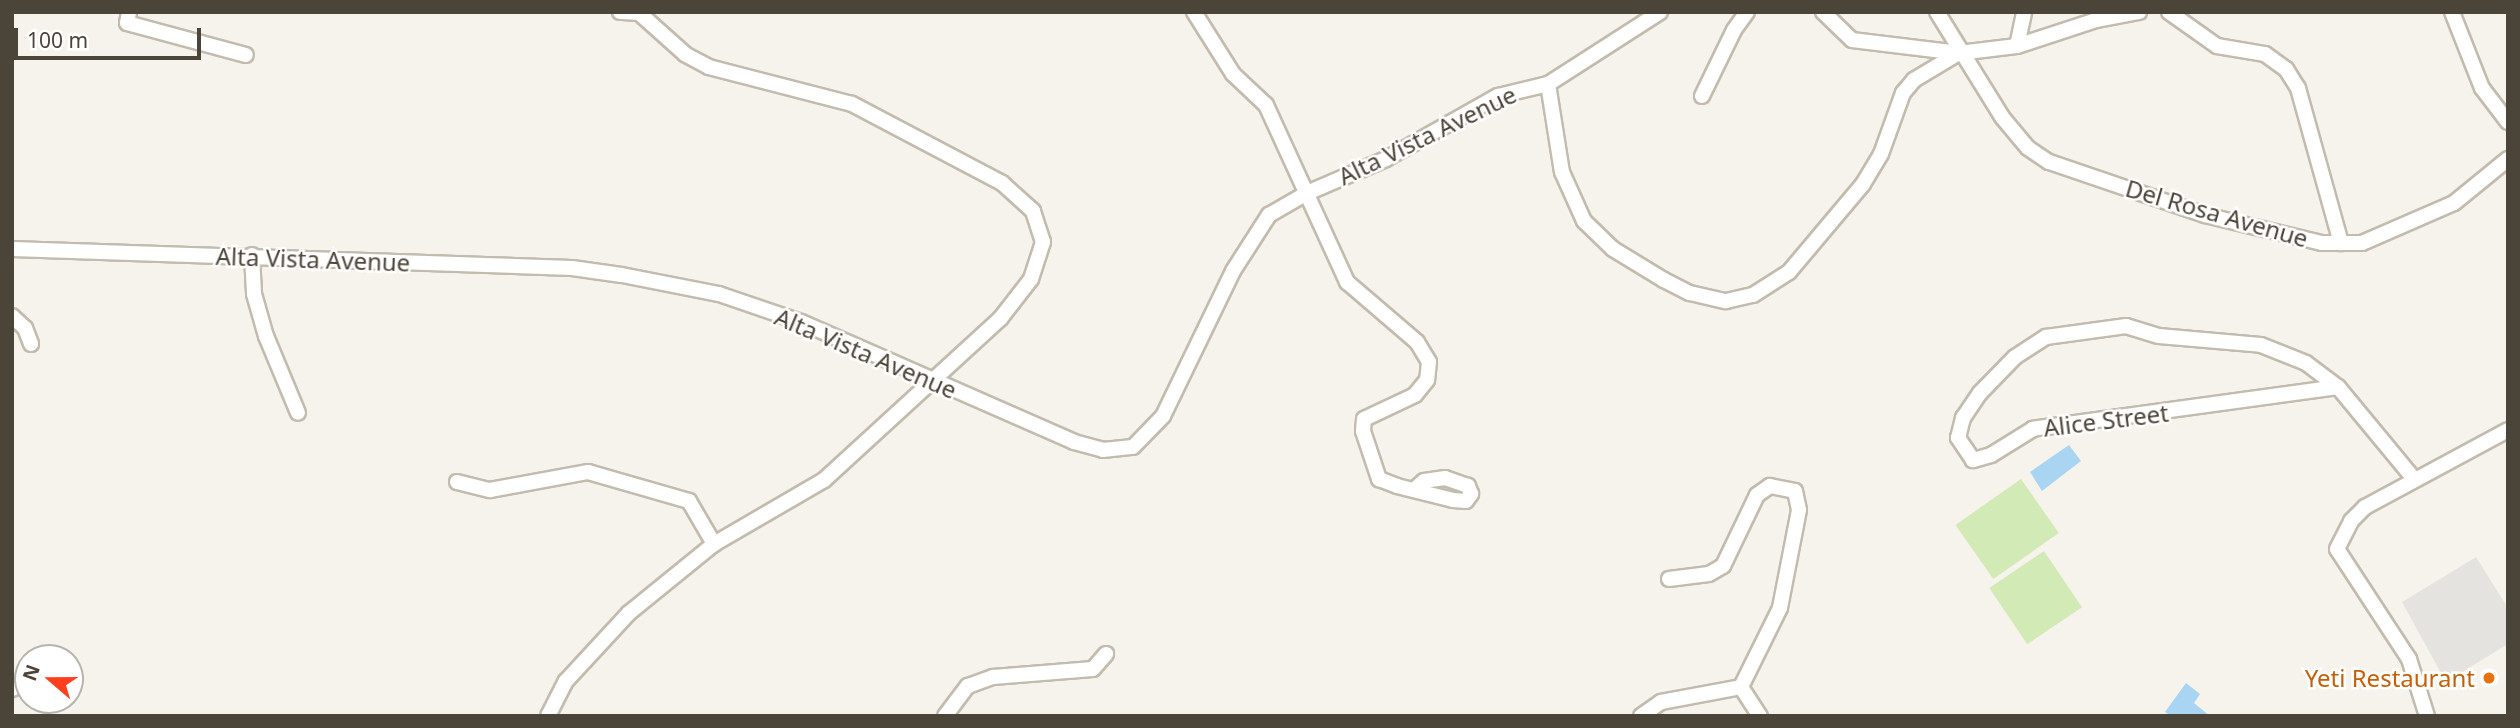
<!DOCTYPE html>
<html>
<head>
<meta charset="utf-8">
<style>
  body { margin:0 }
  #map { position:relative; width:2520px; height:728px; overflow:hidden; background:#f6f3ec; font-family:"Noto Sans",sans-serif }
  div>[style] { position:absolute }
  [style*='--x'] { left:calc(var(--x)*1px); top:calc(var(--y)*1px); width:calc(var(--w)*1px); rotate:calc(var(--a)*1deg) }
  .green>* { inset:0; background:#d2eab5; transform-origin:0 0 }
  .parking>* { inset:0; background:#e5e3e0 }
  .water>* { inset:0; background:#a9d4f2 }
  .roads { filter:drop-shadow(2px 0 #c2bbae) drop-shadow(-2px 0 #c2bbae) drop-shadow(0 2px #c2bbae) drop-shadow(0 -2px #c2bbae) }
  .minor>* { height:14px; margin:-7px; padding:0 7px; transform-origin:7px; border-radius:7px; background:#fff }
  .dots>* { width:19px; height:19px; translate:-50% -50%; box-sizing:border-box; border:4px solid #fff; border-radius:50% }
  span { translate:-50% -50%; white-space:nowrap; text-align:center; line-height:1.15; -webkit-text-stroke:5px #fff; paint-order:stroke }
  .street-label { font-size:24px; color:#4b4439 }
  .food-label { font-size:24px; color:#c56008 }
  .right { translate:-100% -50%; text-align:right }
  .frame { position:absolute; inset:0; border:14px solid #4b4439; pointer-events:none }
  .north { position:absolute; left:14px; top:644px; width:70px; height:70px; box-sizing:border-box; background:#fff; border:2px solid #b7b4b0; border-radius:50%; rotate:290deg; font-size:19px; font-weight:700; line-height:28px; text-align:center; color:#4b4439 }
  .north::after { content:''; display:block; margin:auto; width:24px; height:32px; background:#fc3f1d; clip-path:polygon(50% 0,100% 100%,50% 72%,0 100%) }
  .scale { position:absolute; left:14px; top:28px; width:187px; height:32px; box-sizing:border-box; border:4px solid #4b4439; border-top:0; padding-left:9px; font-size:21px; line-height:24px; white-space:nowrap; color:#4b4439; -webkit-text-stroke:5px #fff; paint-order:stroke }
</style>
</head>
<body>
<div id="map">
  <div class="green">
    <div style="left:2021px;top:479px;width:66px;height:80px;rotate:55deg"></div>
    <div style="left:2044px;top:551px;width:68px;height:66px;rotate:56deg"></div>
  </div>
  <div class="parking">
    <div style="clip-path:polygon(2476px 557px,2508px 608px,2508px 644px,2446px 682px,2402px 602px)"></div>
  </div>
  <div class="water">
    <div style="clip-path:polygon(2069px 445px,2081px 461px,2042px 491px,2030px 472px)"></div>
    <div style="clip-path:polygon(2186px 683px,2200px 694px,2194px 703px,2210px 716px,2171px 716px,2165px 712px)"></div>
  </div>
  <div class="roads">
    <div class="minor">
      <div style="--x:129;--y:12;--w:11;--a:100"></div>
      <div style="--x:127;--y:23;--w:123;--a:15.1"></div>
      <div style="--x:620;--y:12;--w:18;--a:3"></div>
      <div style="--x:1194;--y:12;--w:73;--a:57.8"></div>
      <div style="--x:1233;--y:74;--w:45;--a:43.2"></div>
      <div style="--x:1266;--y:105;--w:195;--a:65.4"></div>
      <div style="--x:1347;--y:282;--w:92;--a:40.6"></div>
      <div style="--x:1417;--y:342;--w:23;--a:59"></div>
      <div style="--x:1429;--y:362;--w:18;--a:96"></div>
      <div style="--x:1427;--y:380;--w:19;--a:129"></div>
      <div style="--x:1415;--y:395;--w:56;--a:154.8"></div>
      <div style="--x:1364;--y:419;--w:12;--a:95"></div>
      <div style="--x:1363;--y:431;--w:51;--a:71.6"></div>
      <div style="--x:1379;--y:479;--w:19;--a:21"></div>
      <div style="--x:1397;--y:486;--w:58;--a:14"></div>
      <div style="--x:1453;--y:500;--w:13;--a:4"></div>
      <div style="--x:1466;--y:501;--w:9;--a:-54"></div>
      <div style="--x:1471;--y:494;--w:9;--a:-111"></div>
      <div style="--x:1468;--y:486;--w:24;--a:-161"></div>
      <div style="--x:1445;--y:478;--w:21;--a:172"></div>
      <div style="--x:1424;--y:481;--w:12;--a:138"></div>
      <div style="--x:1823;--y:12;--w:40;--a:44"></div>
      <div style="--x:1852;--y:40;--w:108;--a:6.9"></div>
      <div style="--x:1959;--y:53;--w:58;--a:-6.9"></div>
      <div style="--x:2017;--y:46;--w:35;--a:-78"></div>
      <div style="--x:1937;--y:12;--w:123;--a:58.2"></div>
      <div style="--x:2002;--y:117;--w:40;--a:50"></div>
      <div style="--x:2028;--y:148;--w:25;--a:34"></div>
      <div style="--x:2049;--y:162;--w:165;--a:18.8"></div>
      <div style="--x:2205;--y:215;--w:120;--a:13.5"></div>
      <div style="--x:2322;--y:243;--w:40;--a:0"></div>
      <div style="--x:2362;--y:243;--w:100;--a:-23.5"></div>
      <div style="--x:2454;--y:203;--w:70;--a:-39.2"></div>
      <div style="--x:2169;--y:12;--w:59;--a:35.3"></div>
      <div style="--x:2217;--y:46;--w:49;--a:9.5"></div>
      <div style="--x:2265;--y:54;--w:26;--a:36"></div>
      <div style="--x:2286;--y:69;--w:22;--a:58"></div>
      <div style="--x:2298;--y:88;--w:161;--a:74.5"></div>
      <div style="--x:2452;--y:12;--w:82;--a:68.5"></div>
      <div style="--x:2482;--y:88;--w:43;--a:52.6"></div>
      <div style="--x:2017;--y:46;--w:83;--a:-18.2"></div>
      <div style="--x:2096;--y:20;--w:44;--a:-10.5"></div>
      <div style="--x:1548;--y:84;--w:89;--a:81"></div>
      <div style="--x:1562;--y:172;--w:54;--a:65.8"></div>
      <div style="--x:1584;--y:221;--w:40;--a:44"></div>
      <div style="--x:1613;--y:249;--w:60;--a:31.3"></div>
      <div style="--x:1664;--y:280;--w:29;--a:27"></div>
      <div style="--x:1690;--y:293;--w:37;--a:13"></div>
      <div style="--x:1726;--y:301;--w:28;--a:-13"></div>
      <div style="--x:1753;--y:295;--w:43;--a:-32.6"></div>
      <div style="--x:1789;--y:272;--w:115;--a:-49.9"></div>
      <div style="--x:1863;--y:184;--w:35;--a:-59"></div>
      <div style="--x:1881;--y:154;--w:65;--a:-70.2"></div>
      <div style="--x:1903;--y:93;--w:17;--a:-50"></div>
      <div style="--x:1914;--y:80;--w:52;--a:-31"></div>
      <div style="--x:1702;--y:96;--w:73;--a:-64.1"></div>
      <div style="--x:1734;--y:30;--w:22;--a:-54"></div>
      <div style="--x:12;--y:249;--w:560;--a:1.94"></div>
      <div style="--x:572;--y:268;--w:50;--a:8"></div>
      <div style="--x:622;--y:275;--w:99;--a:11.1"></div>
      <div style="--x:719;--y:294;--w:87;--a:18.9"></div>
      <div style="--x:801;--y:322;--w:298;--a:23.7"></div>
      <div style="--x:1074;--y:442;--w:30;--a:15"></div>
      <div style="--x:1103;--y:450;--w:30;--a:-6"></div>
      <div style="--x:1133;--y:447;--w:43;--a:-45.9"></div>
      <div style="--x:1163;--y:416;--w:161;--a:-64.2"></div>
      <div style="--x:1233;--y:271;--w:67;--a:-57.3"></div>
      <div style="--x:1269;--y:215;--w:44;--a:-30.1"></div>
      <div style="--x:1307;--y:193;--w:86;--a:-23.3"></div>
      <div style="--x:1386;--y:159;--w:129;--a:-29.4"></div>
      <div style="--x:1498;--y:96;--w:51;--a:-13.5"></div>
      <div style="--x:1548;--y:84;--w:133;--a:-32.7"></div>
      <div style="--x:252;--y:255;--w:39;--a:87"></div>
      <div style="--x:254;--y:294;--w:44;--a:74.1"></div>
      <div style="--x:266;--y:336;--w:83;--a:67.4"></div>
      <div style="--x:12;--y:316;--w:18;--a:43"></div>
      <div style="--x:25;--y:328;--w:17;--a:69"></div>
      <div style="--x:2338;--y:387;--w:308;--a:172.2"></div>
      <div style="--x:2033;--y:429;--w:49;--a:148.2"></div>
      <div style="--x:1991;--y:455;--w:19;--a:164"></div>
      <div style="--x:1973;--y:460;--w:27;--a:-124"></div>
      <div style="--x:1958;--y:438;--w:21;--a:-76"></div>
      <div style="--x:1963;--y:418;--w:30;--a:-56"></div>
      <div style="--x:1980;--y:393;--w:50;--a:-45.8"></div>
      <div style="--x:2015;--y:357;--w:37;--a:-33"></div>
      <div style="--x:2046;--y:337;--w:81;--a:-7.8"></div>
      <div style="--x:2126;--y:326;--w:34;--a:17"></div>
      <div style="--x:2159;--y:336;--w:102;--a:5"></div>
      <div style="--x:2261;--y:345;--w:48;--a:21.8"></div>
      <div style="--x:2306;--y:363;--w:40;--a:37"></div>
      <div style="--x:2338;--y:387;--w:119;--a:50.4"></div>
      <div style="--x:457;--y:482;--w:34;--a:14"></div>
      <div style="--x:490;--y:490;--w:100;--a:-10.4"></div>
      <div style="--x:588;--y:472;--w:105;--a:16"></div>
      <div style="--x:689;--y:501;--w:50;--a:59.8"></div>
      <div style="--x:1669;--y:579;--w:40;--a:-7.1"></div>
      <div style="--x:1709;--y:574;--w:16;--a:-30"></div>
      <div style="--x:1723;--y:566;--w:79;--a:-64.4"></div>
      <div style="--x:1757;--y:495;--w:16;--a:-35"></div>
      <div style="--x:1770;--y:486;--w:25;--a:11"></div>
      <div style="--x:1795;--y:491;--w:19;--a:78"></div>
      <div style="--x:1799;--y:510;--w:100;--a:101"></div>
      <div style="--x:1780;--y:608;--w:88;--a:116.3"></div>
      <div style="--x:1741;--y:687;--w:35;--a:57"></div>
      <div style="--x:12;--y:689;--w:17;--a:-24"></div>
      <div style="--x:548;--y:716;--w:39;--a:-63"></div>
      <div style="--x:566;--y:681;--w:93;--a:-47.2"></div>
      <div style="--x:629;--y:613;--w:109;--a:-39.1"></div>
      <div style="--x:714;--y:544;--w:127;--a:-30.2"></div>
      <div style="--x:824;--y:480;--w:239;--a:-42.5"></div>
      <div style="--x:1000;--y:319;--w:51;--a:-52.2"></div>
      <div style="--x:1031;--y:279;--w:39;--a:-72"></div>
      <div style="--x:1043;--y:242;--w:33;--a:-108"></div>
      <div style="--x:1033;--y:211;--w:42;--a:-137.9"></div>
      <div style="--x:1002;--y:183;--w:170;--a:-152.2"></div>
      <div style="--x:852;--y:104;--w:148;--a:-165.5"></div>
      <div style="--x:709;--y:67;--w:27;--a:-152"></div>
      <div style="--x:685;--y:54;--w:63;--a:-138.2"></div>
      <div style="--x:945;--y:716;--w:38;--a:-53"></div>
      <div style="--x:968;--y:686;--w:27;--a:-20"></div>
      <div style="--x:993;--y:677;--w:100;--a:-4.6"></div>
      <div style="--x:1093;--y:669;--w:20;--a:-49"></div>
      <div style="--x:1641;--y:716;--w:24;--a:-35"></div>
      <div style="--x:1661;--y:702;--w:81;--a:-10.6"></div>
      <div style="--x:2427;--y:716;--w:60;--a:-107.5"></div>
      <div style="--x:2409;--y:659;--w:131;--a:-123.2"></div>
      <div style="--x:2337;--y:549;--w:31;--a:-63"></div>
      <div style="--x:2351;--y:521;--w:20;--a:-45"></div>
      <div style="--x:2365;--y:507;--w:162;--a:-28.3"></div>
    </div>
  </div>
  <div class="dots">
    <div style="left:2489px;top:678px;background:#e8710a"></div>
  </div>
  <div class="street-label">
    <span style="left:1427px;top:135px;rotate:-26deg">Alta Vista Avenue</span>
    <span style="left:2217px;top:213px;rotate:16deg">Del Rosa Avenue</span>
    <span style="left:313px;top:259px;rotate:2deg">Alta Vista Avenue</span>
    <span style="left:866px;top:353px;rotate:23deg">Alta Vista Avenue</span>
    <span style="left:2106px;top:420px;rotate:-7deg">Alice Street</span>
  </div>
  <div class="food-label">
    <span class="right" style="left:2475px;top:678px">Yeti Restaurant</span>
  </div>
  <div class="frame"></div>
  <div class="north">N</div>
  <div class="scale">100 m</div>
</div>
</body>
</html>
